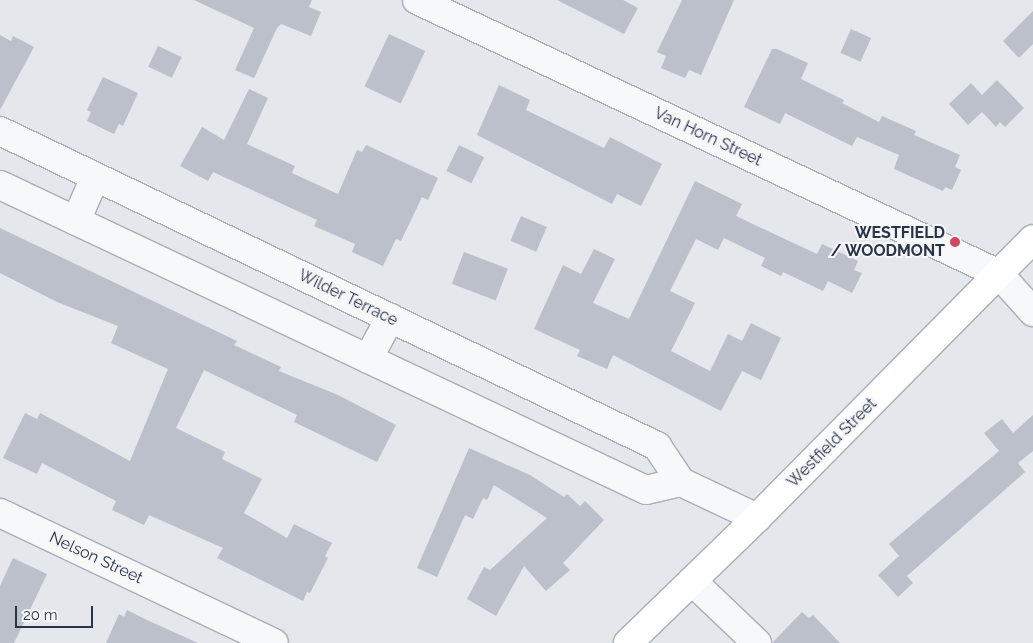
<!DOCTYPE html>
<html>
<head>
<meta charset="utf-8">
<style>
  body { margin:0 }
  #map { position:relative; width:1033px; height:643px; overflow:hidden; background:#e4e7ec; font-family:Raleway,sans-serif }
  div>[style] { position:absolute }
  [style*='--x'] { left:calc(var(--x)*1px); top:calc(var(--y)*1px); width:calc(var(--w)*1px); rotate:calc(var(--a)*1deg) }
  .building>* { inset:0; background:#bbc0ca; transform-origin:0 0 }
  .roads { filter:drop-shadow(1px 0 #a9aeb7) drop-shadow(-1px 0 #a9aeb7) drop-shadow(0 1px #a9aeb7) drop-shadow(0 -1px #a9aeb7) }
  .minor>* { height:28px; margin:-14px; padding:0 14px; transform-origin:14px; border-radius:14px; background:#f7f8fa }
  .major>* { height:28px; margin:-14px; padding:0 14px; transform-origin:14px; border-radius:14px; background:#fff }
  .dots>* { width:14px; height:14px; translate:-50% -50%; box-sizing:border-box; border:2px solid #f4f6f9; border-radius:50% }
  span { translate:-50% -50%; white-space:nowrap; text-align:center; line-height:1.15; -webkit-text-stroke:4px #f4f6f9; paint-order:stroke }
  .street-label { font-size:16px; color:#2b3445 }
  .poi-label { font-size:16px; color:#2b3445; font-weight:700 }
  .right { translate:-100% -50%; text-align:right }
  .scale { position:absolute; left:15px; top:606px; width:78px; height:22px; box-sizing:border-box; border:2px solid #2b3445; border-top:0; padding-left:6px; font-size:15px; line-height:18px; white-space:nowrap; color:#2b3445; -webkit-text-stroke:4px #f4f6f9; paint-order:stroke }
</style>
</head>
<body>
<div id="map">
  <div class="building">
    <div style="clip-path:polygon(194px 0,312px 0,309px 7px,321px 12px,311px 36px,281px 24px,277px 28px,254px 78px,235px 70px,254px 28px)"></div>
    <div style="clip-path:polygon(557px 0,623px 0,638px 8px,624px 34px)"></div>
    <div style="clip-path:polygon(682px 0,734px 0,701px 75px,689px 70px,685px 78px,661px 68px,666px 56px,657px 52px)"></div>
    <div style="clip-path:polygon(1033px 11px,1033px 44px,1019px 58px,1003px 41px)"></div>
    <div style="left:851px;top:29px;width:22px;height:26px;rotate:24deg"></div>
    <div style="left:389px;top:34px;width:40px;height:58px;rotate:25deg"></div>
    <div style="clip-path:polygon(0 35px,11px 41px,13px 36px,34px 47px,0 110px)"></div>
    <div style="left:158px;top:46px;width:26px;height:23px;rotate:25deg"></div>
    <div style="clip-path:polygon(772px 49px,777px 49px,808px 63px,801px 79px,844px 100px,842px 103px,879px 122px,882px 116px,916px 131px,914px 135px,960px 155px,955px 167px,961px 170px,952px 190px,945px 187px,943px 191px,894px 169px,899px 155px,857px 137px,852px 146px,785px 113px,780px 124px,744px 107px)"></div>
    <div style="clip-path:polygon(103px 77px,138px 93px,123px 126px,119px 124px,114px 134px,87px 121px,91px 112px,87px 110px)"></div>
    <div style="clip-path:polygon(997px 80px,1024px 108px,1005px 127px,1000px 122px,996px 127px,982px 112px,968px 125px,949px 104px,971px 83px,982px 95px)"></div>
    <div style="clip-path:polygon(499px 85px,530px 100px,526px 110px,604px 148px,610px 137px,662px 164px,641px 206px,617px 194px,612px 204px,477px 135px)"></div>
    <div style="clip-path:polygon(249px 89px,268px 98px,247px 144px,295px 166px,292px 173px,338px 194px,357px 150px,362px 152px,366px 145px,438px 178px,428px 200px,422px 197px,401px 241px,396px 239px,383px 266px,352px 252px,355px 244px,314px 226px,317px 220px,213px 172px,208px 181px,180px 166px,202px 127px,224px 140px)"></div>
    <div style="left:459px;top:145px;width:28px;height:29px;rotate:26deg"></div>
    <div style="clip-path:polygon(695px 181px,742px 204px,736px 216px,817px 254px,822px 244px,858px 261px,854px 270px,862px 273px,852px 293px,828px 281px,823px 291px,783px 272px,781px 276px,761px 266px,765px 258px,724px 238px,718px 250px,696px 239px,670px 291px,695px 303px,671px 351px,710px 371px,728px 334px,742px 341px,751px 323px,781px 338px,761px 380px,742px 371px,721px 411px,613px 355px,607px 369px,577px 356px,580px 350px,534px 329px,563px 265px,581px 274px,594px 249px,615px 259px,593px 303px,629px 319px)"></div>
    <div style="left:521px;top:216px;width:28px;height:27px;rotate:23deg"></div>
    <div style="clip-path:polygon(0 228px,237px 341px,234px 345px,281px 367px,279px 371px,338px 395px,396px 425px,377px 462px,294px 422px,297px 415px,204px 370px,176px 428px,225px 452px,222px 459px,262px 479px,244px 513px,287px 538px,294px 524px,332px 543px,325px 556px,328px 558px,310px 593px,307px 592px,303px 601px,217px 558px,223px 548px,149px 515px,144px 525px,112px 510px,116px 501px,42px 463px,37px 474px,3px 458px,25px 413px,37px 419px,40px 413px,130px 461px,168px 369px,111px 343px,118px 326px,57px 302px,0 273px)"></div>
    <div style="left:464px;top:252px;width:47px;height:34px;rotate:21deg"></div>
    <div style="clip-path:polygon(1033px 415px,1033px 451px,1018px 463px,1025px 472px,907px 576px,913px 583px,898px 597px,878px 575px,899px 556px,889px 544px,999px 451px,984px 433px,1002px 419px,1013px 433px)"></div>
    <div style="clip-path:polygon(469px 448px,530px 475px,564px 497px,567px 494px,580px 506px,585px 501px,604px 520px,563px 563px,570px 570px,546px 591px,524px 566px,496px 616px,467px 599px,484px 567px,490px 570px,547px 518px,494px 485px,487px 500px,483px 498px,473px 519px,465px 515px,437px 577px,417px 568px)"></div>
    <div style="clip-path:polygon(13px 558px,47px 574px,14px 643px,0 643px,0 586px)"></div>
    <div style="clip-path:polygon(127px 610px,147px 620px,198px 643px,106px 643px,119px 614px,124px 617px)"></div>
    <div style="clip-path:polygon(802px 612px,809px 618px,813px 615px,840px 643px,772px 643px)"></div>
  </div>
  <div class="roads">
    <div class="minor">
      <div style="--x:417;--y:0;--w:643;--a:25.21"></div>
      <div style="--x:999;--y:274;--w:51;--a:48.2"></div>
      <div style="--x:0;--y:131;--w:729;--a:25.62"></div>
      <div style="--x:657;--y:446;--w:43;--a:56.3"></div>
      <div style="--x:681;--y:482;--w:84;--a:25.3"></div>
      <div style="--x:0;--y:185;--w:714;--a:25.27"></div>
      <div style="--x:646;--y:490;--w:36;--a:-13"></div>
      <div style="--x:76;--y:221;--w:48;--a:-66.6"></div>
      <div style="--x:368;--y:359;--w:47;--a:-61.8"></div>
      <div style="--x:0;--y:513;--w:303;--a:25.4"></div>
      <div style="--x:692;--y:581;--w:90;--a:43.6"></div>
    </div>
    <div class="major">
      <div style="--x:628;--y:643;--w:180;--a:-44.1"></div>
      <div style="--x:757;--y:518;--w:392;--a:-45.3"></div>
    </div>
  </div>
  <div class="dots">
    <div style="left:955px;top:242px;background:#d1495b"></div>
  </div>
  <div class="street-label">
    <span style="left:708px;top:137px;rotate:25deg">Van Horn Street</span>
    <span style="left:348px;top:298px;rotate:26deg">Wilder Terrace</span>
    <span style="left:832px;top:443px;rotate:-45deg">Westfield Street</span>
    <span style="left:96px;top:558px;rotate:25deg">Nelson Street</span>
  </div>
  <div class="poi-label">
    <span class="right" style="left:945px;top:242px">WESTFIELD<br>/ WOODMONT</span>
  </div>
  <div class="scale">20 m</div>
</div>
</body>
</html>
